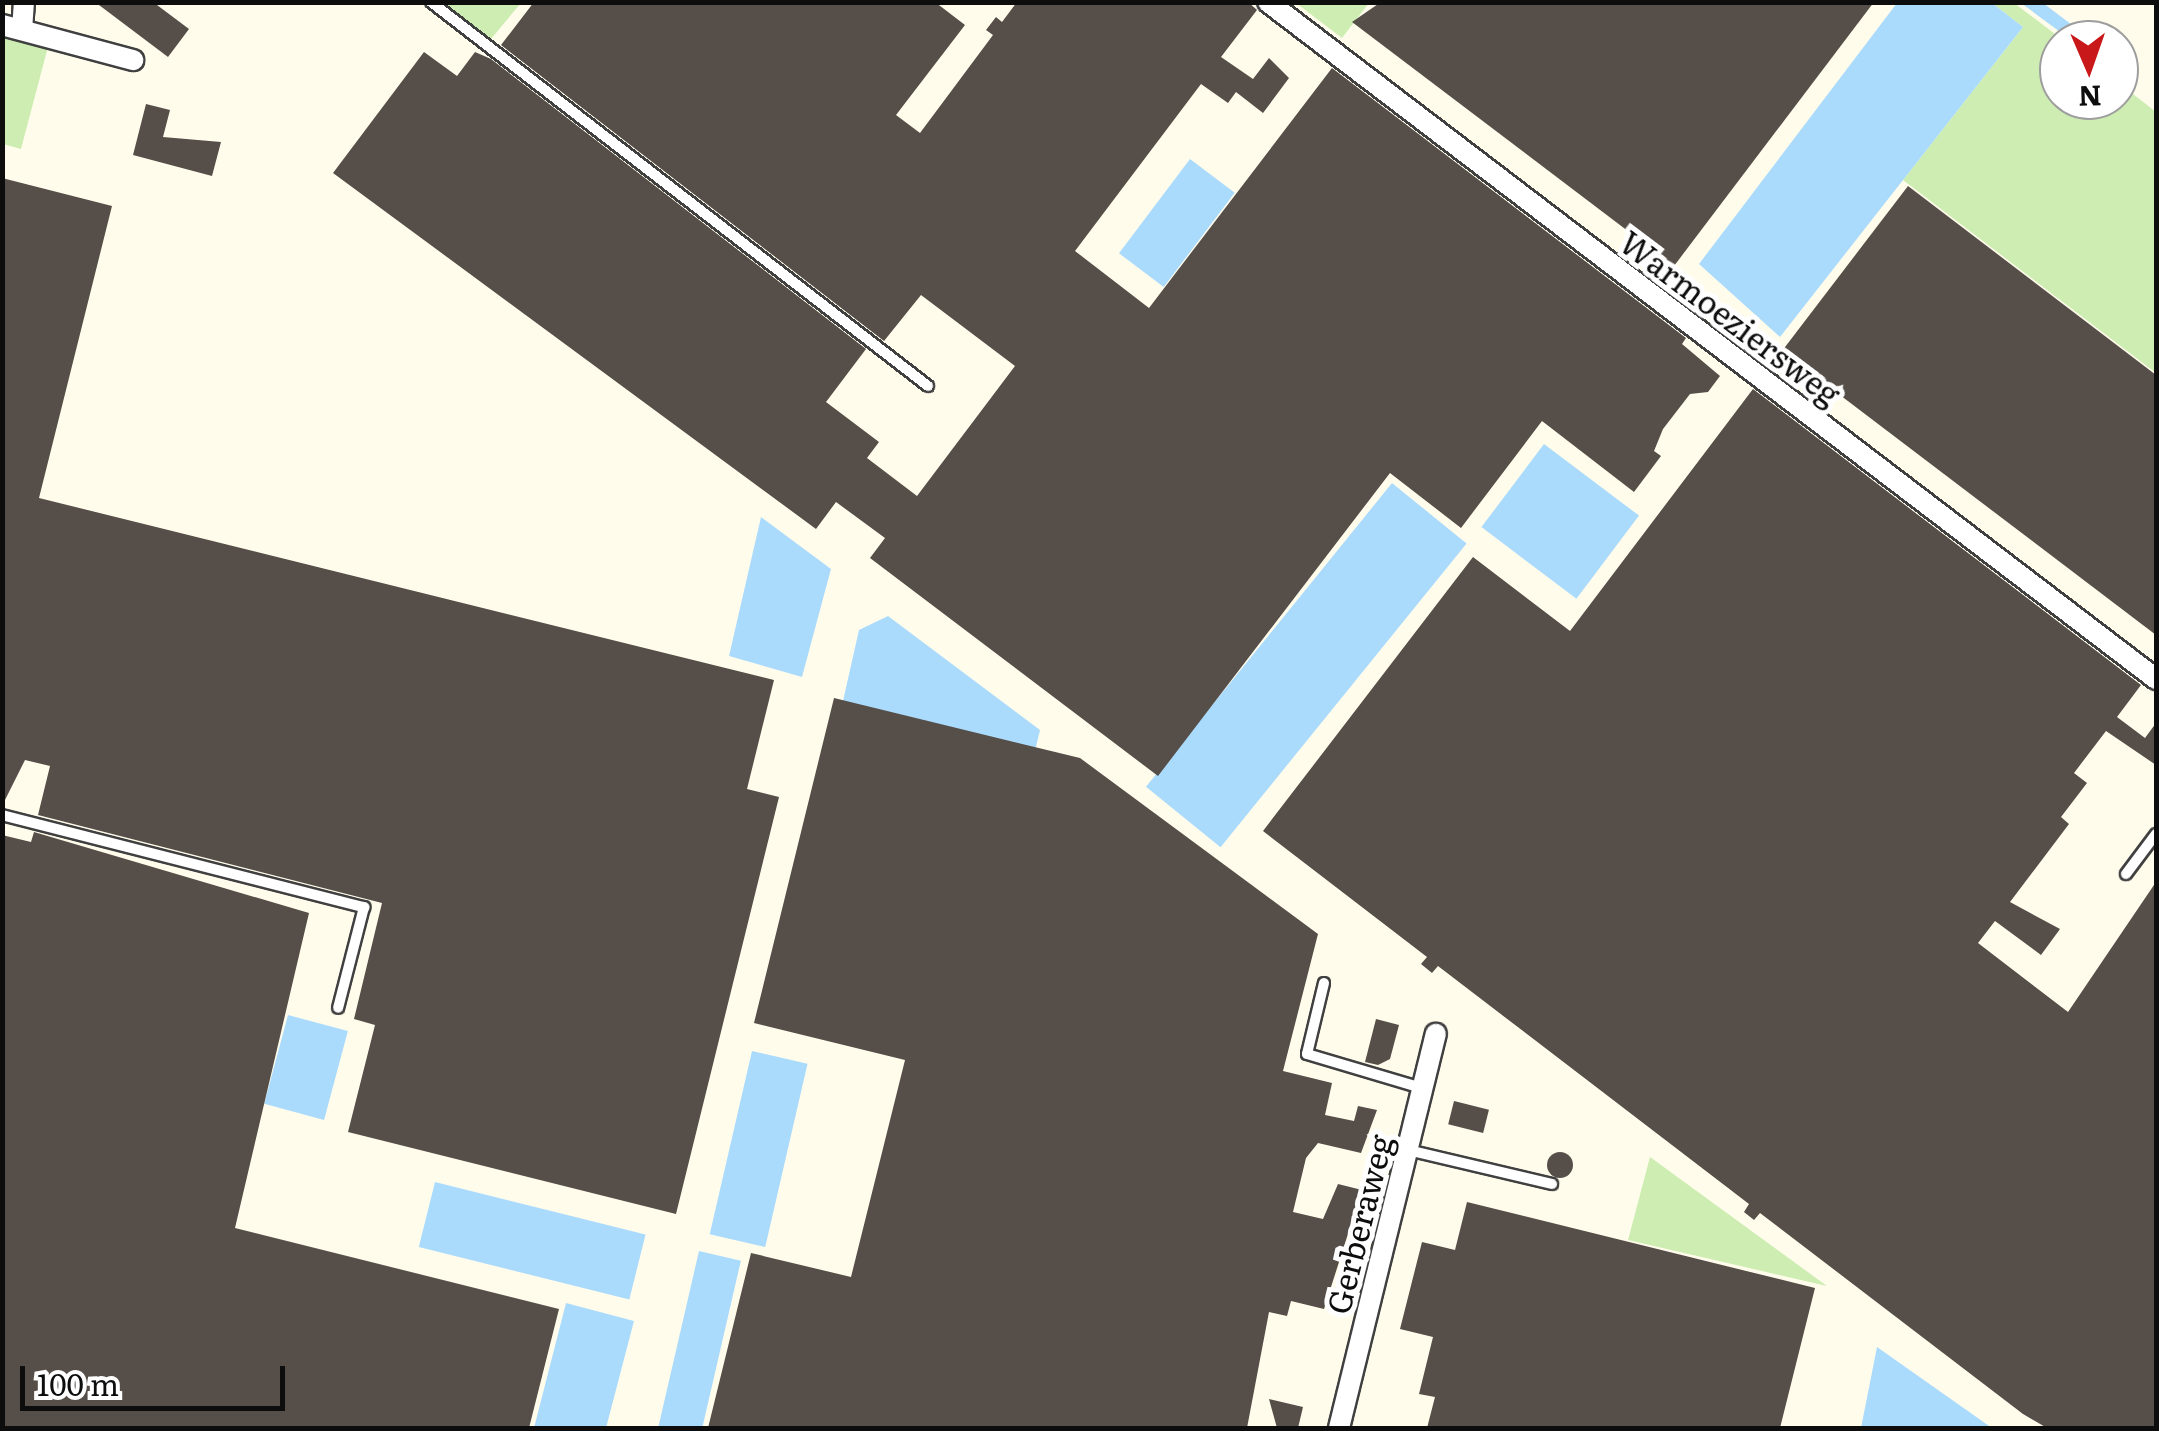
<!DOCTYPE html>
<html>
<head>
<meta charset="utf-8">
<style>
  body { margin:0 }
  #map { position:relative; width:2159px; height:1431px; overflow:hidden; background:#fffcec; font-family:Literata,serif }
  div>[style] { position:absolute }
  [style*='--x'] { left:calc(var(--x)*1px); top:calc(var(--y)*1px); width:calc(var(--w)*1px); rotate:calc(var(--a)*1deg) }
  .green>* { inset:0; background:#ceedb2 }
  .water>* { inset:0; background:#abdbfc; transform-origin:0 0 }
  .building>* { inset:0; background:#564e48; transform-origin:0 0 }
  .round { border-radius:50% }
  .roads { filter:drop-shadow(2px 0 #404040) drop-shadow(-2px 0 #404040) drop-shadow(0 2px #404040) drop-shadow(0 -2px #404040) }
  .service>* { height:10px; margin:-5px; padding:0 5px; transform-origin:5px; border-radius:5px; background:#fff }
  .minor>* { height:20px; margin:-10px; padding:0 10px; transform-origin:10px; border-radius:10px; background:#fff }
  span { translate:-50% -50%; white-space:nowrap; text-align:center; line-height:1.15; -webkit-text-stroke:10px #fff; paint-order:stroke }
  .street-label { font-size:32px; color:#0d0d0d }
  .frame { position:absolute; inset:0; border:5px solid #0d0d0d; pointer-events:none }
  .north { position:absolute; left:2039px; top:20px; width:100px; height:100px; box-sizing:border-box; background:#fff; border:2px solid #9e9e9e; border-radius:50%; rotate:178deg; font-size:28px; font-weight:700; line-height:40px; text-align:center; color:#0d0d0d }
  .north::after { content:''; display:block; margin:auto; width:35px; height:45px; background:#c91819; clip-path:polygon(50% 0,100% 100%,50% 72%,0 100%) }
  .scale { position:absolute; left:20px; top:1366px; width:265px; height:45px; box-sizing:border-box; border:5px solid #0d0d0d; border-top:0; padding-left:12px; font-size:30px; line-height:35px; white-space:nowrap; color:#0d0d0d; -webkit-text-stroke:8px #fff; paint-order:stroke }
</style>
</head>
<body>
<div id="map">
  <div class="green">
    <div style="clip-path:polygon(429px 3px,521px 3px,486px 45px)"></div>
    <div style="clip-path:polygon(1296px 3px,1369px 3px,1342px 38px)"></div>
    <div style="clip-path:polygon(1992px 3px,2014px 3px,2063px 40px,2059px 100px,2119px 100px,2119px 83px,2156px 112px,2156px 373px,1903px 180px,2023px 27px)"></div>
    <div style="clip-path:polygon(2px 32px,49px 43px,21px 149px,3px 144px)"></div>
    <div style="clip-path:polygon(1650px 1157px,1827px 1286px,1628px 1240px)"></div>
  </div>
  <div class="water">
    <div style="clip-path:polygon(1897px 3px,1992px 3px,2023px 27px,1780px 337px,1699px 264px)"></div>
    <div style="clip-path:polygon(2021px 3px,2043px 3px,2092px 40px,2071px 40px)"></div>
    <div style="left:1190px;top:159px;width:56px;height:118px;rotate:37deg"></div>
    <div style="left:1544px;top:444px;width:119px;height:104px;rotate:37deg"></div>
    <div style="left:1392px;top:483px;width:96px;height:391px;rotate:39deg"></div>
    <div style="clip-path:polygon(761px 517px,831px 569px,802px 677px,729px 656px)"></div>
    <div style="clip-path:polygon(888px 616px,1040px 730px,1021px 811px,829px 763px,859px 630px)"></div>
    <div style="left:288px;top:1015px;width:62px;height:92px;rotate:15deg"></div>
    <div style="left:752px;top:1051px;width:57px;height:188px;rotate:13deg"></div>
    <div style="left:435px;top:1182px;width:217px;height:67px;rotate:14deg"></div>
    <div style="left:699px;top:1251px;width:43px;height:181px;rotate:13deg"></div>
    <div style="clip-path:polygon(566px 1303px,634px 1321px,606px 1428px,534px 1428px)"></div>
    <div style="clip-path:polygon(1877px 1347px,1992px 1428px,1861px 1428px)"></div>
  </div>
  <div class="building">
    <div style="clip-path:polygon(95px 2px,153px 2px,189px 29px,168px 57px)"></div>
    <div style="clip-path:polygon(534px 2px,935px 2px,965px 25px,896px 115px,920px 133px,993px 35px,986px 30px,996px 17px,1002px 22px,1017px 2px,1248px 2px,1257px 10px,1221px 57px,1253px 79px,1269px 58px,1289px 78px,1263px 113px,1236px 92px,1228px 103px,1201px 84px,1075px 251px,1149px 308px,1332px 68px,1686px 338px,1682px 344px,1720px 376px,1708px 392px,1690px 394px,1663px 429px,1654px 451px,1661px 456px,1634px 492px,1542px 421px,1461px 528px,1390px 473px,1158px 776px,870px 558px,885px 538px,836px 502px,816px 529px,333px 173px,424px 52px,457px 76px,475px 52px,491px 59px,866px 349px,826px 402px,879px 442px,867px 458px,917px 496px,1015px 366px,921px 295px,884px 341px,501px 45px)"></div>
    <div style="clip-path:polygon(1381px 2px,1874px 2px,1674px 266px,1352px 22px)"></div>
    <div style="clip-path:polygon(146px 104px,170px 110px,163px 137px,221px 142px,212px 176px,133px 155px)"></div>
    <div style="clip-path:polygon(2px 178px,112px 206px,39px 498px,774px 680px,747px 789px,779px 797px,676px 1214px,348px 1132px,375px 1025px,354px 1019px,382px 903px,38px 815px,50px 766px,25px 760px,2px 806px)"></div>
    <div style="clip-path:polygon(1908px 186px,2156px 375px,2156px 635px,1782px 351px)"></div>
    <div style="clip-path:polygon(1753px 389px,2141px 685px,2117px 717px,2145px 738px,2156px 723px,2156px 765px,2106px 731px,2074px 773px,2087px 783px,2061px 817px,2069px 824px,2010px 902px,2060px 929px,2041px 955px,1995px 921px,1978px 943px,2068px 1012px,2156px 882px,2156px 1428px,2047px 1428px,2023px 1414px,1760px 1213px,1754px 1220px,1744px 1212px,1749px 1204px,1438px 966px,1432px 973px,1421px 964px,1427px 957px,1263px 831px,1473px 557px,1570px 631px)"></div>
    <div style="clip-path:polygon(834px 698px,1080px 758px,1318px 934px,1283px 1071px,1332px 1083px,1325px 1115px,1354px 1121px,1358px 1106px,1377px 1110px,1361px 1153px,1318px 1143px,1306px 1158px,1293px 1212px,1323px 1219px,1338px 1184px,1362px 1190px,1324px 1309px,1291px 1301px,1287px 1316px,1269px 1312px,1247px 1428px,708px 1428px,751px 1253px,851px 1277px,905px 1060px,754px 1023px)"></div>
    <div style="clip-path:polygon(34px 832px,309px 913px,235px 1228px,559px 1309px,529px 1428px,2px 1428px,2px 835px,31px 842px)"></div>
    <div style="clip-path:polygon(1376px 1019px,1399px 1025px,1390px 1059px,1378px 1065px,1365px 1062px)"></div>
    <div style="left:1454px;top:1101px;width:36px;height:24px;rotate:14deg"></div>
    <div class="round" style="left:1547px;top:1152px;width:26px;height:26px"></div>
    <div style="clip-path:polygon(1467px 1202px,1815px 1288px,1780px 1428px,1427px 1428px,1435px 1397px,1419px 1394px,1433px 1337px,1400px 1329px,1422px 1242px,1455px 1250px)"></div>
    <div style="clip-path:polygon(1269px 1399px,1303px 1407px,1298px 1428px,1277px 1428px)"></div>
  </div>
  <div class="roads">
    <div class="service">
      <div style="--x:431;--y:2;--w:628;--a:37.69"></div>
      <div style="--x:2;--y:815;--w:374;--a:14.3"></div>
      <div style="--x:364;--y:907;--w:104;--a:104.4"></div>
      <div style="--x:2126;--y:874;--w:50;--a:-53.1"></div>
      <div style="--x:1324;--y:983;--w:73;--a:103.5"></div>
      <div style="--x:1307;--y:1054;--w:120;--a:16.5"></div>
      <div style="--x:1408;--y:1150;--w:148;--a:13.3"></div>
    </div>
    <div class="minor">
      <div style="--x:1268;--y:2;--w:1117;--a:37.32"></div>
      <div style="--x:2;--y:25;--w:136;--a:15"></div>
      <div style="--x:22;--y:30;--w:28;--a:-86"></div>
      <div style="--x:1339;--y:1428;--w:406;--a:-76.2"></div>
    </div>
  </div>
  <div class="street-label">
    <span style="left:1731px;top:317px;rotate:37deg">Warmoeziersweg</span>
    <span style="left:1358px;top:1224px;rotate:-76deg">Gerberaweg</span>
  </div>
  <div class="frame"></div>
  <div class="north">N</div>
  <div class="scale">100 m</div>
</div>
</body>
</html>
